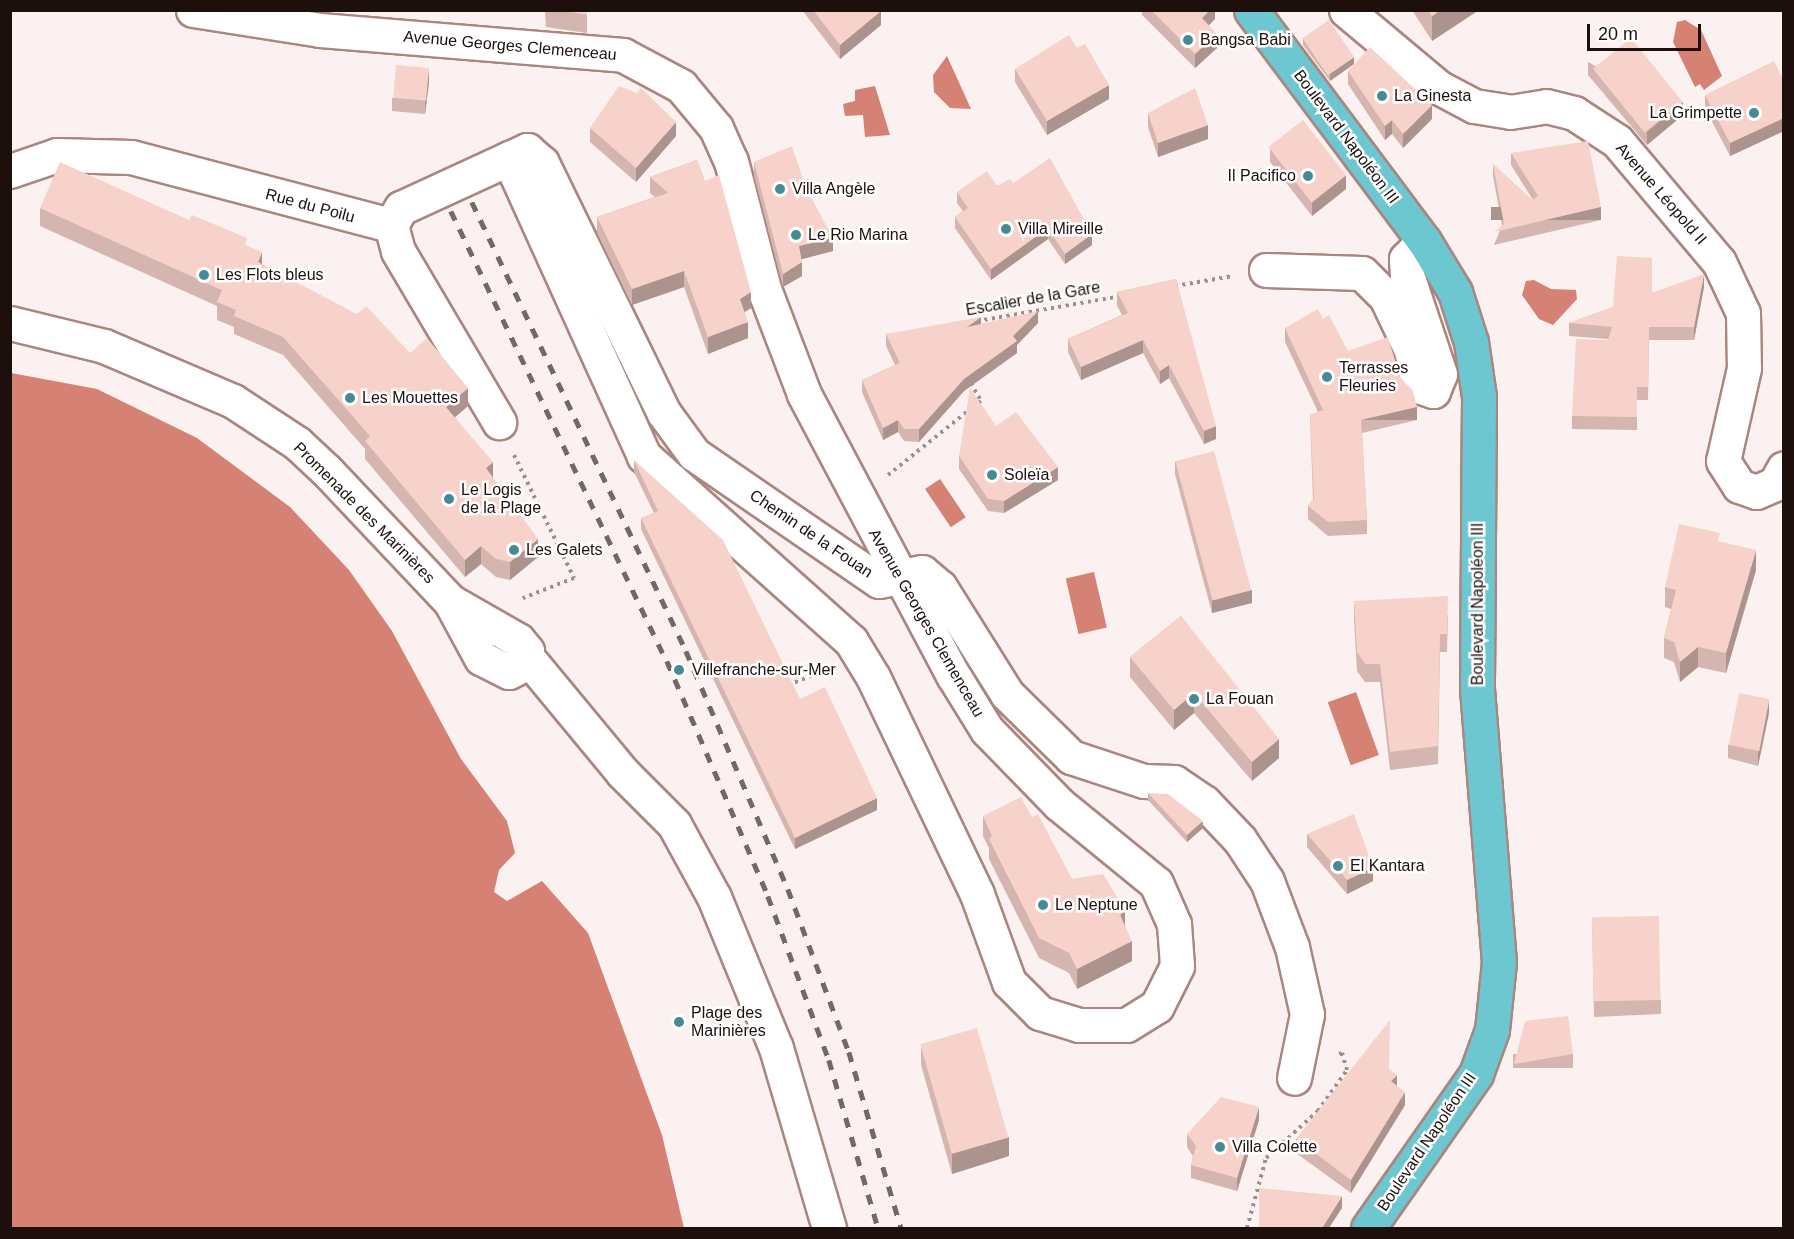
<!DOCTYPE html>
<html>
<head>
<meta charset="utf-8">
<style>
  body { margin:0 }
  #map { position:relative; width:1794px; height:1239px; overflow:hidden; background:#faf1f0; font-family:Helvetica,sans-serif }
  div>[style] { position:absolute }
  [style*='--x'] { left:calc(var(--x)*1px); top:calc(var(--y)*1px); width:calc(var(--w)*1px); rotate:calc(var(--a)*1deg) }
  .water>* { inset:0; background:#d58174; transform-origin:0 0 }
  .path>* { height:4px; margin-top:-2px; transform-origin:0; background:repeating-linear-gradient(90deg,#9a908e 0 3px,transparent 0 7.5px) }
  .roads { filter:drop-shadow(2px 0 #ab857f) drop-shadow(-2px 0 #ab857f) drop-shadow(0 2px #ab857f) drop-shadow(0 -2px #ab857f) }
  .minor>* { height:33px; margin:-16.5px; padding:0 16.5px; transform-origin:16.5px; border-radius:16.5px; background:#fff }
  .major>* { height:33px; margin:-16.5px; padding:0 16.5px; transform-origin:16.5px; border-radius:16.5px; background:#6dc7d0 }
  .rail>* { height:4.5px; margin-top:-2.25px; transform-origin:0; background:repeating-linear-gradient(90deg,#736866 0 10px,transparent 0 20px) }
  .wall>* { inset:0; background:#d4b5af; transform-origin:0 0 }
  .shaded-wall>* { inset:0; background:#ad938e; transform-origin:0 0 }
  .building>* { inset:0; background:#f7d2cb; transform-origin:0 0 }
  .dots>* { width:16px; height:16px; translate:-50% -50%; box-sizing:border-box; border:3px solid #fff; border-radius:50% }
  span { translate:-50% -50%; white-space:nowrap; text-align:center; line-height:1.15; -webkit-text-stroke:5px #fff; paint-order:stroke }
  .poi-label { font-size:16px; color:#1c0f0c }
  .left { translate:0 -50%; text-align:left }
  .right { translate:-100% -50%; text-align:right }
  .street-label { font-size:16px; color:#1c0f0c }
  .frame { position:absolute; inset:0; border:12px solid #1c0f0c; pointer-events:none }
  .scale { position:absolute; left:1587px; top:24px; width:114px; height:27px; box-sizing:border-box; border:3px solid #1c0f0c; border-top:0; padding-left:8px; font-size:18px; line-height:21px; white-space:nowrap; color:#1c0f0c; -webkit-text-stroke:4px #fff; paint-order:stroke }
</style>
</head>
<body>
<div id="map">
  <div class="water">
    <div style="clip-path:polygon(1685px 20px,1701px 30px,1722px 76px,1704px 90px,1700px 84px,1695px 87px,1673px 42px,1677px 22px)"></div>
    <div style="clip-path:polygon(947px 56px,971px 109px,950px 108px,934px 92px,933px 75px)"></div>
    <div style="clip-path:polygon(875px 86px,890px 135px,865px 137px,863px 115px,845px 116px,843px 104px,855px 101px,855px 90px)"></div>
    <div style="clip-path:polygon(1534px 280px,1551px 289px,1576px 290px,1577px 299px,1553px 325px,1539px 319px,1522px 295px,1526px 281px)"></div>
    <div style="clip-path:polygon(11px 373px,97px 389px,197px 438px,290px 507px,349px 570px,392px 631px,461px 759px,507px 821px,515px 853px,499px 870px,494px 892px,507px 901px,542px 881px,588px 933px,662px 1135px,684px 1228px,11px 1228px)"></div>
    <div style="left:940px;top:479px;width:46px;height:18px;rotate:56deg"></div>
    <div style="left:1094px;top:572px;width:57px;height:29px;rotate:77deg"></div>
    <div style="left:1356px;top:692px;width:67px;height:30px;rotate:70deg"></div>
  </div>
  <div class="path">
    <div style="--x:1175;--y:286;--w:59;--a:-9.8"></div>
    <div style="--x:977;--y:321;--w:146;--a:-9.8"></div>
    <div style="--x:971;--y:383;--w:21;--a:61"></div>
    <div style="--x:981;--y:401;--w:5;--a:143"></div>
    <div style="--x:514;--y:455;--w:137;--a:64"></div>
    <div style="--x:574;--y:578;--w:55;--a:158.6"></div>
    <div style="--x:888;--y:475;--w:104;--a:-38.7"></div>
    <div style="--x:788;--y:685;--w:41;--a:-21.5"></div>
    <div style="--x:1247;--y:1228;--w:73;--a:-74.8"></div>
    <div style="--x:1266;--y:1158;--w:70;--a:-42.1"></div>
    <div style="--x:1318;--y:1111;--w:50;--a:-54.7"></div>
    <div style="--x:1347;--y:1070;--w:18;--a:-106"></div>
    <div style="--x:1342;--y:1053;--w:7;--a:153"></div>
  </div>
  <div class="roads">
    <div class="minor">
      <div style="--x:193;--y:10;--w:129;--a:8.9"></div>
      <div style="--x:320;--y:30;--w:304;--a:4.7"></div>
      <div style="--x:623;--y:55;--w:66;--a:28.1"></div>
      <div style="--x:681;--y:86;--w:55;--a:50.2"></div>
      <div style="--x:716;--y:128;--w:36;--a:66"></div>
      <div style="--x:731;--y:161;--w:132;--a:75.5"></div>
      <div style="--x:764;--y:289;--w:112;--a:69.1"></div>
      <div style="--x:804;--y:394;--w:318;--a:62.1"></div>
      <div style="--x:953;--y:675;--w:65;--a:58.3"></div>
      <div style="--x:987;--y:730;--w:103;--a:45.8"></div>
      <div style="--x:1059;--y:804;--w:125;--a:39.2"></div>
      <div style="--x:1156;--y:883;--w:45;--a:66.3"></div>
      <div style="--x:1174;--y:924;--w:42;--a:85.9"></div>
      <div style="--x:1177;--y:966;--w:45;--a:116.6"></div>
      <div style="--x:1157;--y:1006;--w:36;--a:148"></div>
      <div style="--x:1126;--y:1025;--w:47;--a:180"></div>
      <div style="--x:1079;--y:1025;--w:41;--a:-162.9"></div>
      <div style="--x:1040;--y:1013;--w:44;--a:-135"></div>
      <div style="--x:1009;--y:982;--w:94;--a:-110"></div>
      <div style="--x:977;--y:894;--w:241;--a:-115.6"></div>
      <div style="--x:873;--y:677;--w:42;--a:-121.4"></div>
      <div style="--x:851;--y:641;--w:278;--a:-138.2"></div>
      <div style="--x:644;--y:456;--w:327;--a:-114.4"></div>
      <div style="--x:1346;--y:10;--w:120;--a:39.9"></div>
      <div style="--x:1438;--y:87;--w:41;--a:27.8"></div>
      <div style="--x:1474;--y:106;--w:36;--a:9"></div>
      <div style="--x:1510;--y:112;--w:36;--a:-9"></div>
      <div style="--x:1546;--y:106;--w:29;--a:14"></div>
      <div style="--x:1574;--y:113;--w:51;--a:33.1"></div>
      <div style="--x:1617;--y:141;--w:158;--a:49.9"></div>
      <div style="--x:1719;--y:262;--w:56;--a:64.8"></div>
      <div style="--x:1743;--y:313;--w:55;--a:89"></div>
      <div style="--x:1744;--y:368;--w:95;--a:102.7"></div>
      <div style="--x:1723;--y:461;--w:30;--a:57"></div>
      <div style="--x:1739;--y:486;--w:18;--a:19"></div>
      <div style="--x:1756;--y:492;--w:21;--a:-23"></div>
      <div style="--x:1775;--y:484;--w:18;--a:-61"></div>
      <div style="--x:10;--y:171;--w:50;--a:-18.8"></div>
      <div style="--x:57;--y:155;--w:74;--a:1.5"></div>
      <div style="--x:131;--y:157;--w:269;--a:14.7"></div>
      <div style="--x:391;--y:225;--w:20;--a:-60"></div>
      <div style="--x:401;--y:208;--w:139;--a:-24.7"></div>
      <div style="--x:527;--y:150;--w:20;--a:41"></div>
      <div style="--x:542;--y:163;--w:278;--a:64"></div>
      <div style="--x:664;--y:413;--w:51;--a:53.8"></div>
      <div style="--x:694;--y:454;--w:224;--a:34.5"></div>
      <div style="--x:879;--y:581;--w:44;--a:-11.8"></div>
      <div style="--x:922;--y:572;--w:23;--a:40"></div>
      <div style="--x:940;--y:587;--w:126;--a:57.9"></div>
      <div style="--x:1007;--y:694;--w:90;--a:44.5"></div>
      <div style="--x:1071;--y:757;--w:77;--a:18.2"></div>
      <div style="--x:1144;--y:781;--w:30;--a:2"></div>
      <div style="--x:1174;--y:782;--w:36;--a:34"></div>
      <div style="--x:1204;--y:802;--w:52;--a:46.5"></div>
      <div style="--x:1240;--y:840;--w:49;--a:56.6"></div>
      <div style="--x:1267;--y:881;--w:71;--a:69.3"></div>
      <div style="--x:1292;--y:947;--w:69;--a:77.4"></div>
      <div style="--x:1307;--y:1014;--w:65;--a:101.5"></div>
      <div style="--x:391;--y:225;--w:27;--a:75"></div>
      <div style="--x:398;--y:251;--w:199;--a:59.4"></div>
      <div style="--x:1266;--y:270;--w:96;--a:1.8"></div>
      <div style="--x:1362;--y:273;--w:34;--a:45"></div>
      <div style="--x:1386;--y:297;--w:59;--a:64.7"></div>
      <div style="--x:1411;--y:350;--w:37;--a:79"></div>
      <div style="--x:1418;--y:386;--w:16;--a:18"></div>
      <div style="--x:1433;--y:391;--w:18;--a:-68"></div>
      <div style="--x:1440;--y:374;--w:104;--a:-108.4"></div>
      <div style="--x:1407;--y:275;--w:16;--a:-94"></div>
      <div style="--x:1406;--y:259;--w:25;--a:-45"></div>
      <div style="--x:10;--y:323;--w:97;--a:13.7"></div>
      <div style="--x:104;--y:346;--w:140;--a:23.1"></div>
      <div style="--x:233;--y:401;--w:77;--a:33.3"></div>
      <div style="--x:297;--y:443;--w:41;--a:43"></div>
      <div style="--x:327;--y:471;--w:179;--a:46.6"></div>
      <div style="--x:450;--y:601;--w:65;--a:61.5"></div>
      <div style="--x:481;--y:658;--w:31;--a:27"></div>
      <div style="--x:509;--y:672;--w:19;--a:-28"></div>
      <div style="--x:526;--y:663;--w:12;--a:-85"></div>
      <div style="--x:527;--y:651;--w:14;--a:-129"></div>
      <div style="--x:518;--y:640;--w:78;--a:-150.2"></div>
      <div style="--x:527;--y:657;--w:149;--a:50.4"></div>
      <div style="--x:622;--y:772;--w:74;--a:45"></div>
      <div style="--x:674;--y:824;--w:83;--a:61.3"></div>
      <div style="--x:714;--y:897;--w:163;--a:67.7"></div>
      <div style="--x:776;--y:1048;--w:188;--a:73.6"></div>
    </div>
    <div class="major">
      <div style="--x:1251;--y:10;--w:289;--a:53.2"></div>
      <div style="--x:1424;--y:241;--w:60;--a:58.7"></div>
      <div style="--x:1455;--y:292;--w:52;--a:72.3"></div>
      <div style="--x:1471;--y:342;--w:56;--a:81.7"></div>
      <div style="--x:1479;--y:397;--w:292;--a:90.4"></div>
      <div style="--x:1477;--y:689;--w:274;--a:85.4"></div>
      <div style="--x:1499;--y:962;--w:68;--a:95.9"></div>
      <div style="--x:1492;--y:1030;--w:47;--a:110"></div>
      <div style="--x:1476;--y:1074;--w:188;--a:125"></div>
    </div>
  </div>
  <div class="rail">
    <div style="--x:472;--y:202;--w:497;--a:64.5"></div>
    <div style="--x:686;--y:651;--w:259;--a:66.8"></div>
    <div style="--x:788;--y:889;--w:174;--a:69.5"></div>
    <div style="--x:849;--y:1052;--w:184;--a:73.5"></div>
    <div style="--x:451;--y:211;--w:499;--a:64.4"></div>
    <div style="--x:667;--y:661;--w:256;--a:66.7"></div>
    <div style="--x:768;--y:896;--w:175;--a:69.6"></div>
    <div style="--x:829;--y:1060;--w:175;--a:73.7"></div>
  </div>
  <div class="wall">
    <div style="clip-path:polygon(545px 10px,587px 10px,587px 33px,546px 27px)"></div>
    <div style="clip-path:polygon(802px 10px,880px 10px,881px 25px,840px 59px)"></div>
    <div style="clip-path:polygon(1142px 10px,1215px 10px,1215px 19px,1209px 25px,1217px 48px,1195px 68px,1142px 15px)"></div>
    <div style="clip-path:polygon(1412px 10px,1479px 10px,1432px 41px)"></div>
    <div style="clip-path:polygon(1303px 38px,1354px 64px,1330px 81px,1303px 45px)"></div>
    <div style="clip-path:polygon(1588px 62px,1683px 115px,1647px 145px,1588px 75px)"></div>
    <div style="clip-path:polygon(1015px 69px,1109px 99px,1047px 135px,1015px 82px)"></div>
    <div style="clip-path:polygon(1348px 71px,1432px 119px,1403px 148px,1392px 134px,1385px 140px,1348px 84px)"></div>
    <div style="clip-path:polygon(1784px 81px,1784px 131px,1730px 156px,1705px 108px,1705px 95px)"></div>
    <div style="clip-path:polygon(429px 82px,425px 114px,392px 111px,392px 98px)"></div>
    <div style="clip-path:polygon(1148px 113px,1208px 139px,1158px 157px,1148px 127px)"></div>
    <div style="clip-path:polygon(590px 128px,676px 136px,636px 182px,590px 142px)"></div>
    <div style="clip-path:polygon(1270px 149px,1346px 189px,1312px 216px,1270px 162px)"></div>
    <div style="clip-path:polygon(1511px 153px,1601px 220px,1494px 245px,1502px 225px,1493px 176px,1493px 164px,1532px 200px,1533px 200px,1511px 165px)"></div>
    <div style="clip-path:polygon(697px 160px,751px 308px,745px 312px,748px 338px,708px 354px,684px 287px,632px 305px,597px 233px,597px 217px,655px 197px,650px 193px,650px 177px)"></div>
    <div style="clip-path:polygon(754px 162px,806px 188px,833px 251px,801px 259px,802px 276px,783px 287px,754px 176px)"></div>
    <div style="clip-path:polygon(1013px 183px,1092px 245px,1065px 264px,1048px 239px,991px 280px,955px 228px,955px 217px,963px 211px,957px 203px,957px 192px)"></div>
    <div style="clip-path:polygon(40px 208px,247px 246px,262px 264px,410px 353px,468px 406px,455px 417px,493px 478px,538px 557px,510px 580px,496px 577px,481px 564px,465px 577px,365px 459px,365px 449px,283px 355px,234px 334px,234px 327px,217px 320px,217px 306px,40px 226px)"></div>
    <div style="clip-path:polygon(1176px 279px,1216px 439px,1204px 444px,1169px 378px,1160px 384px,1143px 353px,1081px 380px,1068px 352px,1068px 339px,1122px 315px,1117px 306px,1117px 292px)"></div>
    <div style="clip-path:polygon(1704px 287px,1694px 340px,1649px 340px,1648px 400px,1637px 400px,1637px 430px,1572px 429px,1572px 416px,1608px 339px,1569px 336px,1569px 323px,1652px 293px)"></div>
    <div style="clip-path:polygon(1323px 319px,1348px 351px,1400px 377px,1417px 420px,1362px 433px,1367px 520px,1367px 534px,1328px 536px,1308px 519px,1308px 506px,1313px 499px,1310px 415px,1318px 412px,1285px 342px,1285px 328px)"></div>
    <div style="clip-path:polygon(1038px 323px,1017px 345px,1017px 353px,964px 391px,919px 442px,904px 441px,898px 432px,883px 440px,862px 392px,862px 380px,895px 365px,886px 346px,886px 334px,981px 324px)"></div>
    <div style="clip-path:polygon(996px 426px,1058px 480px,1004px 513px,988px 511px,959px 469px,959px 456px)"></div>
    <div style="clip-path:polygon(634px 460px,800px 699px,877px 810px,795px 849px,641px 529px,641px 518px,654px 513px,634px 472px)"></div>
    <div style="clip-path:polygon(1175px 461px,1252px 603px,1212px 613px,1175px 474px)"></div>
    <div style="clip-path:polygon(1720px 542px,1756px 570px,1726px 673px,1698px 667px,1680px 682px,1674px 662px,1664px 658px,1664px 638px,1671px 609px,1665px 607px,1665px 587px)"></div>
    <div style="clip-path:polygon(1354px 601px,1448px 615px,1447px 652px,1440px 652px,1438px 764px,1390px 770px,1380px 682px,1365px 682px,1357px 671px,1354px 619px)"></div>
    <div style="clip-path:polygon(1181px 616px,1279px 758px,1252px 781px,1194px 713px,1174px 730px,1130px 677px,1130px 657px)"></div>
    <div style="clip-path:polygon(1769px 713px,1758px 766px,1728px 758px,1728px 745px)"></div>
    <div style="clip-path:polygon(1148px 793px,1203px 828px,1187px 842px,1148px 800px)"></div>
    <div style="clip-path:polygon(983px 816px,1032px 817px,1072px 879px,1125px 925px,1132px 961px,1077px 989px,1069px 973px,1039px 958px,989px 859px,989px 848px,983px 836px)"></div>
    <div style="clip-path:polygon(1307px 834px,1373px 881px,1347px 894px,1307px 847px)"></div>
    <div style="clip-path:polygon(1592px 919px,1661px 1000px,1661px 1014px,1594px 1017px)"></div>
    <div style="clip-path:polygon(921px 1045px,1009px 1156px,952px 1174px,921px 1065px)"></div>
    <div style="left:1573px;top:1054px;width:14px;height:60px;rotate:90deg"></div>
    <div style="clip-path:polygon(1389px 1069px,1405px 1105px,1351px 1193px,1296px 1153px,1296px 1139px)"></div>
    <div style="clip-path:polygon(1259px 1120px,1237px 1191px,1191px 1178px,1191px 1165px,1193px 1156px,1187px 1147px,1187px 1134px)"></div>
  </div>
  <div class="shaded-wall">
    <div style="clip-path:polygon(1210px 10px,1215px 10px,1215px 19px,1202px 32px,1202px 18px)"></div>
    <div style="clip-path:polygon(1441px 10px,1479px 10px,1432px 41px,1432px 16px)"></div>
    <div style="clip-path:polygon(881px 11px,881px 25px,840px 59px,840px 45px)"></div>
    <div style="clip-path:polygon(1217px 34px,1217px 48px,1195px 68px,1195px 54px)"></div>
    <div style="clip-path:polygon(1354px 57px,1354px 64px,1330px 81px,1330px 74px)"></div>
    <div style="clip-path:polygon(429px 68px,429px 82px,425px 114px,425px 100px)"></div>
    <div style="clip-path:polygon(1109px 85px,1109px 99px,1047px 135px,1047px 121px)"></div>
    <div style="clip-path:polygon(1683px 102px,1683px 115px,1647px 145px,1647px 132px)"></div>
    <div style="clip-path:polygon(1432px 105px,1432px 119px,1403px 148px,1403px 134px)"></div>
    <div style="clip-path:polygon(1784px 118px,1784px 131px,1730px 156px,1730px 143px)"></div>
    <div style="clip-path:polygon(1392px 120px,1392px 134px,1385px 140px,1385px 126px)"></div>
    <div style="clip-path:polygon(676px 122px,676px 136px,636px 182px,636px 168px)"></div>
    <div style="clip-path:polygon(1208px 125px,1208px 139px,1158px 157px,1158px 143px)"></div>
    <div style="clip-path:polygon(1346px 175px,1346px 189px,1312px 216px,1312px 203px)"></div>
    <div style="left:1601px;top:207px;width:13px;height:110px;rotate:90deg"></div>
    <div style="clip-path:polygon(1048px 228px,1048px 239px,991px 280px,991px 269px)"></div>
    <div style="clip-path:polygon(1092px 234px,1092px 245px,1065px 264px,1065px 254px)"></div>
    <div style="clip-path:polygon(833px 238px,833px 251px,799px 260px,799px 246px)"></div>
    <div style="clip-path:polygon(262px 252px,262px 270px,258px 262px)"></div>
    <div style="clip-path:polygon(802px 262px,802px 276px,783px 287px,783px 274px)"></div>
    <div style="clip-path:polygon(684px 271px,684px 287px,632px 305px,632px 289px)"></div>
    <div style="clip-path:polygon(1704px 274px,1704px 287px,1694px 340px,1694px 327px)"></div>
    <div style="clip-path:polygon(751px 292px,751px 308px,740px 315px,740px 299px)"></div>
    <div style="clip-path:polygon(1038px 311px,1038px 323px,1017px 345px,1017px 353px,964px 391px,919px 442px,919px 429px,964px 379px,1013px 336px)"></div>
    <div style="clip-path:polygon(981px 317px,981px 329px,967px 327px)"></div>
    <div style="clip-path:polygon(748px 322px,748px 338px,708px 354px,708px 337px)"></div>
    <div style="clip-path:polygon(1143px 340px,1143px 353px,1081px 380px,1081px 367px)"></div>
    <div style="clip-path:polygon(1169px 365px,1169px 378px,1160px 384px,1160px 371px)"></div>
    <div style="clip-path:polygon(468px 388px,468px 406px,446px 425px,446px 407px)"></div>
    <div style="left:1417px;top:407px;width:13px;height:57px;rotate:90deg"></div>
    <div style="clip-path:polygon(898px 420px,898px 432px,883px 440px,883px 428px)"></div>
    <div style="clip-path:polygon(1216px 426px,1216px 439px,1204px 444px,1204px 431px)"></div>
    <div style="clip-path:polygon(493px 462px,493px 480px,486px 468px)"></div>
    <div style="clip-path:polygon(1058px 467px,1058px 480px,1004px 513px,1004px 501px)"></div>
    <div style="clip-path:polygon(538px 539px,538px 557px,510px 580px,510px 562px)"></div>
    <div style="clip-path:polygon(481px 546px,481px 564px,465px 577px,465px 560px)"></div>
    <div style="clip-path:polygon(1756px 550px,1756px 570px,1726px 673px,1726px 653px)"></div>
    <div style="clip-path:polygon(1252px 590px,1252px 603px,1212px 613px,1212px 600px)"></div>
    <div style="clip-path:polygon(1698px 647px,1698px 667px,1680px 682px,1680px 662px)"></div>
    <div style="clip-path:polygon(1194px 693px,1194px 713px,1174px 730px,1174px 710px)"></div>
    <div style="clip-path:polygon(1769px 699px,1769px 713px,1758px 766px,1758px 753px)"></div>
    <div style="clip-path:polygon(1279px 739px,1279px 758px,1252px 781px,1252px 762px)"></div>
    <div style="clip-path:polygon(877px 798px,877px 810px,795px 849px,795px 838px)"></div>
    <div style="clip-path:polygon(1203px 821px,1203px 828px,1187px 842px,1187px 835px)"></div>
    <div style="clip-path:polygon(1373px 868px,1373px 881px,1347px 894px,1347px 880px)"></div>
    <div style="clip-path:polygon(1125px 910px,1125px 930px,1120px 915px)"></div>
    <div style="clip-path:polygon(1132px 941px,1132px 961px,1077px 989px,1077px 969px)"></div>
    <div style="clip-path:polygon(1397px 1075px,1397px 1089px,1391px 1081px)"></div>
    <div style="clip-path:polygon(1405px 1092px,1405px 1105px,1351px 1193px,1351px 1180px)"></div>
    <div style="clip-path:polygon(1259px 1107px,1259px 1120px,1237px 1191px,1237px 1178px)"></div>
    <div style="clip-path:polygon(1009px 1137px,1009px 1156px,952px 1174px,952px 1154px)"></div>
    <div style="clip-path:polygon(1342px 1196px,1342px 1208px,1329px 1228px,1322px 1228px)"></div>
  </div>
  <div class="building">
    <div style="clip-path:polygon(560px 10px,587px 10px,587px 15px)"></div>
    <div style="clip-path:polygon(813px 10px,880px 10px,881px 11px,840px 45px)"></div>
    <div style="clip-path:polygon(1151px 10px,1210px 10px,1202px 18px,1217px 34px,1195px 54px)"></div>
    <div style="clip-path:polygon(1428px 10px,1441px 10px,1432px 16px)"></div>
    <div style="left:1329px;top:20px;width:45px;height:32px;rotate:56deg"></div>
    <div style="clip-path:polygon(1069px 35px,1077px 48px,1085px 44px,1109px 85px,1047px 121px,1015px 69px)"></div>
    <div style="left:1631px;top:38px;width:82px;height:49px;rotate:51deg"></div>
    <div style="clip-path:polygon(1370px 47px,1432px 105px,1403px 134px,1392px 120px,1385px 126px,1348px 71px)"></div>
    <div style="clip-path:polygon(1774px 61px,1784px 81px,1784px 118px,1730px 143px,1705px 95px)"></div>
    <div style="left:396px;top:65px;width:33px;height:33px;rotate:5deg"></div>
    <div style="clip-path:polygon(619px 86px,637px 93px,641px 88px,676px 122px,636px 168px,590px 128px)"></div>
    <div style="clip-path:polygon(1195px 88px,1208px 125px,1158px 143px,1148px 113px)"></div>
    <div style="left:1303px;top:120px;width:70px;height:44px;rotate:52deg"></div>
    <div style="clip-path:polygon(1588px 141px,1601px 207px,1494px 232px,1504px 224px,1493px 164px,1532px 200px,1538px 196px,1511px 153px)"></div>
    <div style="clip-path:polygon(792px 146px,806px 188px,833px 238px,799px 246px,802px 262px,783px 274px,754px 162px)"></div>
    <div style="clip-path:polygon(1050px 158px,1092px 234px,1065px 254px,1048px 228px,991px 269px,955px 217px,968px 208px,957px 192px,987px 171px,997px 186px,1010px 179px,1013px 183px)"></div>
    <div style="clip-path:polygon(697px 160px,705px 181px,719px 175px,751px 292px,740px 299px,748px 322px,708px 337px,684px 271px,632px 289px,597px 217px,668px 193px,650px 177px)"></div>
    <div style="clip-path:polygon(60px 162px,189px 220px,192px 215px,247px 238px,245px 245px,262px 252px,258px 262px,357px 314px,366px 306px,410px 353px,427px 338px,468px 388px,446px 407px,493px 462px,486px 468px,538px 539px,510px 562px,496px 559px,481px 546px,465px 560px,365px 441px,370px 436px,283px 337px,234px 316px,236px 310px,217px 302px,222px 290px,40px 208px)"></div>
    <div style="clip-path:polygon(1617px 256px,1652px 258px,1652px 293px,1704px 274px,1694px 327px,1649px 327px,1648px 387px,1637px 387px,1637px 417px,1572px 416px,1576px 339px,1608px 340px,1612px 327px,1569px 323px,1613px 307px)"></div>
    <div style="clip-path:polygon(1176px 279px,1216px 426px,1204px 431px,1169px 365px,1160px 371px,1143px 340px,1081px 367px,1068px 339px,1128px 313px,1117px 292px)"></div>
    <div style="clip-path:polygon(1318px 309px,1323px 319px,1329px 315px,1348px 351px,1388px 337px,1400px 377px,1413px 391px,1417px 407px,1361px 420px,1367px 520px,1328px 522px,1308px 506px,1314px 498px,1310px 415px,1323px 410px,1285px 328px)"></div>
    <div style="clip-path:polygon(1038px 311px,1013px 336px,1017px 341px,964px 379px,919px 429px,904px 429px,898px 420px,883px 428px,862px 380px,900px 363px,886px 334px,981px 317px,967px 327px)"></div>
    <div style="clip-path:polygon(970px 388px,996px 426px,1016px 412px,1058px 467px,1004px 501px,988px 499px,959px 456px)"></div>
    <div style="left:1214px;top:451px;width:144px;height:40px;rotate:75deg"></div>
    <div style="clip-path:polygon(634px 460px,723px 540px,800px 699px,825px 687px,877px 798px,795px 838px,641px 518px,658px 511px)"></div>
    <div style="clip-path:polygon(1679px 524px,1720px 533px,1718px 541px,1756px 550px,1726px 653px,1698px 647px,1680px 662px,1674px 642px,1664px 638px,1676px 590px,1665px 587px)"></div>
    <div style="clip-path:polygon(1448px 596px,1447px 634px,1440px 634px,1438px 746px,1390px 752px,1380px 664px,1365px 664px,1357px 652px,1354px 601px)"></div>
    <div style="clip-path:polygon(1181px 616px,1279px 739px,1252px 762px,1194px 693px,1174px 710px,1130px 657px)"></div>
    <div style="left:1739px;top:693px;width:31px;height:53px;rotate:11deg"></div>
    <div style="clip-path:polygon(1148px 793px,1168px 794px,1203px 821px,1187px 835px)"></div>
    <div style="clip-path:polygon(1021px 797px,1032px 817px,1038px 814px,1072px 879px,1103px 874px,1125px 910px,1120px 915px,1132px 941px,1077px 969px,1069px 953px,1039px 938px,989px 839px,992px 836px,983px 816px)"></div>
    <div style="clip-path:polygon(1354px 814px,1373px 868px,1347px 880px,1307px 834px)"></div>
    <div style="left:1659px;top:916px;width:84px;height:67px;rotate:89deg"></div>
    <div style="clip-path:polygon(1568px 1016px,1573px 1054px,1514px 1064px,1525px 1021px)"></div>
    <div style="clip-path:polygon(1390px 1020px,1389px 1069px,1397px 1075px,1391px 1081px,1405px 1092px,1351px 1180px,1296px 1139px)"></div>
    <div style="left:977px;top:1028px;width:114px;height:59px;rotate:74deg"></div>
    <div style="clip-path:polygon(1221px 1097px,1259px 1107px,1237px 1178px,1191px 1165px,1196px 1146px,1187px 1134px)"></div>
    <div style="clip-path:polygon(1259px 1188px,1342px 1196px,1322px 1228px,1259px 1228px)"></div>
  </div>
  <div class="dots">
    <div style="left:1188px;top:40px;background:#448b93"></div>
    <div style="left:1382px;top:96px;background:#448b93"></div>
    <div style="left:1754px;top:113px;background:#448b93"></div>
    <div style="left:1308px;top:176px;background:#448b93"></div>
    <div style="left:780px;top:189px;background:#448b93"></div>
    <div style="left:1006px;top:229px;background:#448b93"></div>
    <div style="left:796px;top:235px;background:#448b93"></div>
    <div style="left:204px;top:275px;background:#448b93"></div>
    <div style="left:1327px;top:377px;background:#448b93"></div>
    <div style="left:350px;top:398px;background:#448b93"></div>
    <div style="left:992px;top:475px;background:#448b93"></div>
    <div style="left:449px;top:499px;background:#448b93"></div>
    <div style="left:514px;top:550px;background:#448b93"></div>
    <div style="left:679px;top:670px;background:#448b93"></div>
    <div style="left:1194px;top:699px;background:#448b93"></div>
    <div style="left:1338px;top:866px;background:#448b93"></div>
    <div style="left:1043px;top:905px;background:#448b93"></div>
    <div style="left:679px;top:1022px;background:#448b93"></div>
    <div style="left:1220px;top:1147px;background:#448b93"></div>
  </div>
  <div class="poi-label">
    <span class="left" style="left:1200px;top:40px">Bangsa Babi</span>
    <span class="left" style="left:1394px;top:96px">La Ginesta</span>
    <span class="right" style="left:1742px;top:113px">La Grimpette</span>
    <span class="right" style="left:1296px;top:176px">Il Pacifico</span>
    <span class="left" style="left:792px;top:189px">Villa Angèle</span>
    <span class="left" style="left:1018px;top:229px">Villa Mireille</span>
    <span class="left" style="left:808px;top:235px">Le Rio Marina</span>
    <span class="left" style="left:216px;top:275px">Les Flots bleus</span>
    <span class="left" style="left:1339px;top:377px">Terrasses<br>Fleuries</span>
    <span class="left" style="left:362px;top:398px">Les Mouettes</span>
    <span class="left" style="left:1004px;top:475px">Soleïa</span>
    <span class="left" style="left:461px;top:499px">Le Logis<br>de la Plage</span>
    <span class="left" style="left:526px;top:550px">Les Galets</span>
    <span class="left" style="left:692px;top:670px">Villefranche-sur-Mer</span>
    <span class="left" style="left:1206px;top:699px">La Fouan</span>
    <span class="left" style="left:1350px;top:866px">El Kantara</span>
    <span class="left" style="left:1055px;top:905px">Le Neptune</span>
    <span class="left" style="left:691px;top:1022px">Plage des<br>Marinières</span>
    <span class="left" style="left:1232px;top:1147px">Villa Colette</span>
  </div>
  <div class="street-label">
    <span style="left:510px;top:46px;rotate:5deg">Avenue Georges Clemenceau</span>
    <span style="left:1346px;top:137px;rotate:53deg">Boulevard Napoléon III</span>
    <span style="left:1661px;top:194px;rotate:49deg">Avenue Léopold II</span>
    <span style="left:310px;top:206px;rotate:15deg">Rue du Poilu</span>
    <span style="left:1033px;top:299px;rotate:-10deg">Escalier de la Gare</span>
    <span style="left:364px;top:513px;rotate:45deg">Promenade des Marinières</span>
    <span style="left:811px;top:534px;rotate:34deg">Chemin de la Fouan</span>
    <span style="left:1478px;top:604px;rotate:-90deg">Boulevard Napoléon III</span>
    <span style="left:926px;top:623px;rotate:60deg">Avenue Georges Clemenceau</span>
    <span style="left:1427px;top:1142px;rotate:-56deg">Boulevard Napoléon III</span>
  </div>
  <div class="frame"></div>
  <div class="scale">20 m</div>
</div>
</body>
</html>
